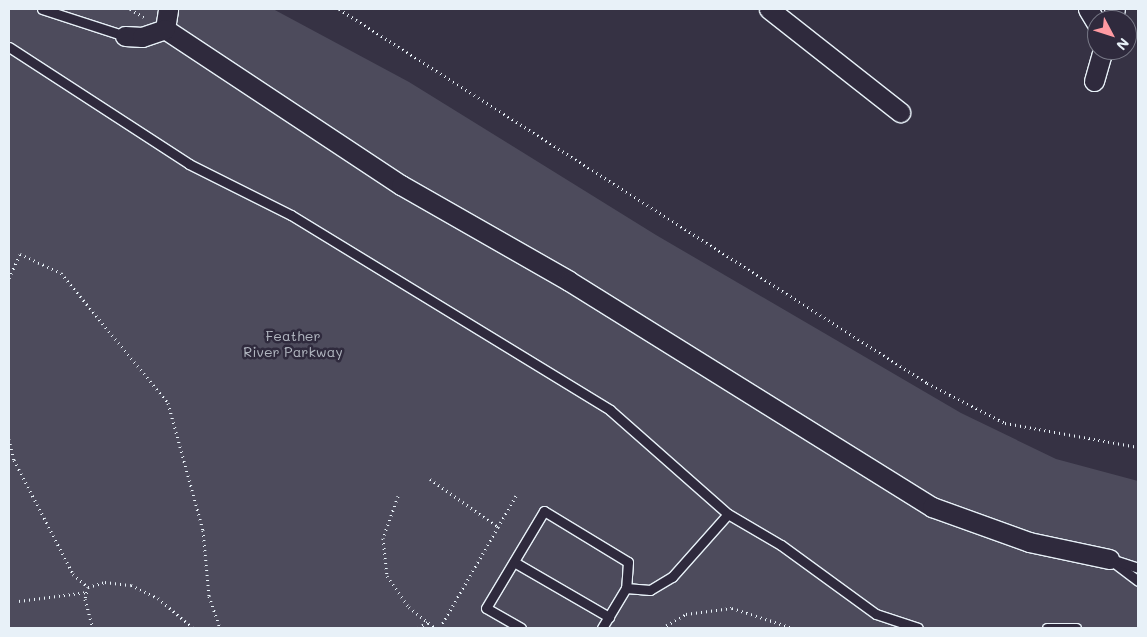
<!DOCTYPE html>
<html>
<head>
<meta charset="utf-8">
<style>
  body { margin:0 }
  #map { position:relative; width:1147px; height:637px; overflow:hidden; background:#363244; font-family:Mali,sans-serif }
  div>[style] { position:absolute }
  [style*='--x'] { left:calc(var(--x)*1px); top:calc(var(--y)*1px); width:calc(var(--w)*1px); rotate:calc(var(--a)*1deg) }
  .green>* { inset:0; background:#4d4b5c }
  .path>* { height:3px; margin-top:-1.5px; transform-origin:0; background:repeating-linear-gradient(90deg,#e8f1f8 0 1px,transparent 0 5px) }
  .roads { filter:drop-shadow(1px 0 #e8f1f8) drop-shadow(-1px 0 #e8f1f8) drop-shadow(0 1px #e8f1f8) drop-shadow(0 -1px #e8f1f8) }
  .lane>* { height:9px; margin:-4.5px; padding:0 4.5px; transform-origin:4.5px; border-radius:4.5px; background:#2f2a3d }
  .street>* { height:19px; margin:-9.5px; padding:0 9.5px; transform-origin:9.5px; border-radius:9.5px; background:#2f2a3d }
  span { translate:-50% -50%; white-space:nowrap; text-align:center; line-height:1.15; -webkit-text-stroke:5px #2f2a3d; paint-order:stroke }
  .park-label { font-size:14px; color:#b2b7c1 }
  .frame { position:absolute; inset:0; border:10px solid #e8f1f8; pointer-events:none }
  .north { position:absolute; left:1087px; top:10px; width:50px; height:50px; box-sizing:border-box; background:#2f2a3d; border:1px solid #797a88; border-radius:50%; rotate:130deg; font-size:14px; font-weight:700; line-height:20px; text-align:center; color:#e8f1f8 }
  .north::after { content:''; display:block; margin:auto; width:18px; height:22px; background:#ff9aa2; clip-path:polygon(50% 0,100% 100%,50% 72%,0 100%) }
</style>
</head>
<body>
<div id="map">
  <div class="green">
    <div style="clip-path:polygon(9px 9px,273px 9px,409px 82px,656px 235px,961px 413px,1056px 459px,1138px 481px,1138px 628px,9px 628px)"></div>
  </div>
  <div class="path">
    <div style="--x:130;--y:9;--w:16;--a:30"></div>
    <div style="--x:339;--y:9;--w:697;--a:32.46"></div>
    <div style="--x:927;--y:383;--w:88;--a:27.1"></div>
    <div style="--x:1005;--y:423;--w:135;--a:10.2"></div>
    <div style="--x:9;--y:278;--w:26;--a:-65"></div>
    <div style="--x:20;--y:254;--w:45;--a:24.9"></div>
    <div style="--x:61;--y:273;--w:168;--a:50.5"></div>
    <div style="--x:168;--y:403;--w:132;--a:74.6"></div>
    <div style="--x:203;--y:530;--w:66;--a:84.8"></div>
    <div style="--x:209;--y:596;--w:34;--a:71"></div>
    <div style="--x:9;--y:439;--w:22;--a:77"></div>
    <div style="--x:14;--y:460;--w:128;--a:62.6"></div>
    <div style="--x:73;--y:574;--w:20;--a:41"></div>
    <div style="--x:88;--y:587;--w:18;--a:-16"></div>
    <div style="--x:105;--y:582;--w:26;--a:7"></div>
    <div style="--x:131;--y:585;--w:30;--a:26"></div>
    <div style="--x:158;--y:598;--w:46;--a:40.6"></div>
    <div style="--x:430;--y:479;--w:83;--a:35.2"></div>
    <div style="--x:498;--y:527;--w:116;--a:119.9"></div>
    <div style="--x:398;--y:496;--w:45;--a:109.7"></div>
    <div style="--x:383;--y:538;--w:38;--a:84"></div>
    <div style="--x:387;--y:576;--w:38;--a:55"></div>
    <div style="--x:409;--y:607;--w:33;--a:39"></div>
    <div style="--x:498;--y:527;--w:38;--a:-60"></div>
    <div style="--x:88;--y:587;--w:12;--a:104"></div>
    <div style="--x:85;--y:599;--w:30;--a:75"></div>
    <div style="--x:19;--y:601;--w:69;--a:-7.5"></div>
    <div style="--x:418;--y:628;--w:12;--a:-31"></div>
    <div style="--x:662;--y:628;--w:28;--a:-30"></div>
    <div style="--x:686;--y:614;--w:46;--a:-7.4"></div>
    <div style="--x:732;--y:608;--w:64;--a:18.2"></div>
  </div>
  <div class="roads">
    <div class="lane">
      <div style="--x:42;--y:9;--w:87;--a:18"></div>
      <div style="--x:9;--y:47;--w:215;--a:33"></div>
      <div style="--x:189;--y:164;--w:114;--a:26.6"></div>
      <div style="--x:291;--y:215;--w:374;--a:31.4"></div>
      <div style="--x:610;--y:410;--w:157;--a:41.4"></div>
      <div style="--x:728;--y:514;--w:61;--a:30.3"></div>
      <div style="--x:781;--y:545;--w:117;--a:36"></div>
      <div style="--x:876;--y:614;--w:44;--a:18.4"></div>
      <div style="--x:1109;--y:559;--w:36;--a:37"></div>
      <div style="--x:1114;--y:560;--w:25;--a:18"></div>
      <div style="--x:514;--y:562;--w:110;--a:30.1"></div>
      <div style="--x:626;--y:588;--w:24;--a:5"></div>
      <div style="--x:650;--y:590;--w:26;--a:-31"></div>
      <div style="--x:672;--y:577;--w:84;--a:-48.4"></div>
      <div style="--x:521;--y:628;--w:40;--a:-150.3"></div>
      <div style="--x:486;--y:608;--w:113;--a:-59.1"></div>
      <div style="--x:544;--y:511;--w:98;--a:31.3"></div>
      <div style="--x:628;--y:562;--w:26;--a:94"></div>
      <div style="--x:626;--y:588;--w:47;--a:121"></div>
      <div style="--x:1047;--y:628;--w:29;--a:0"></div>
    </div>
    <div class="street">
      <div style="--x:769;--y:9;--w:167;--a:38.2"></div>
      <div style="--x:1088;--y:9;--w:17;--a:59"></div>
      <div style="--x:1112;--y:20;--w:11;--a:-75"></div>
      <div style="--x:165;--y:29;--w:283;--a:33.5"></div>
      <div style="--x:401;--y:185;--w:193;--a:29.7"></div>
      <div style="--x:569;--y:281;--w:428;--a:31.9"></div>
      <div style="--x:932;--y:507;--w:103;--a:19.8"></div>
      <div style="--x:1029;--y:542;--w:82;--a:12"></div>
      <div style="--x:165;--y:29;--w:20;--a:-81"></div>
      <div style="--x:125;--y:36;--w:17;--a:3"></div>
      <div style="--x:142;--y:37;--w:24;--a:-19"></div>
      <div style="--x:1094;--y:81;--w:32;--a:-74"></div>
    </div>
  </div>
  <div class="park-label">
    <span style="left:293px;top:344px">Feather<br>River Parkway</span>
  </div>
  <div class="frame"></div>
  <div class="north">N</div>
</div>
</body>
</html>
